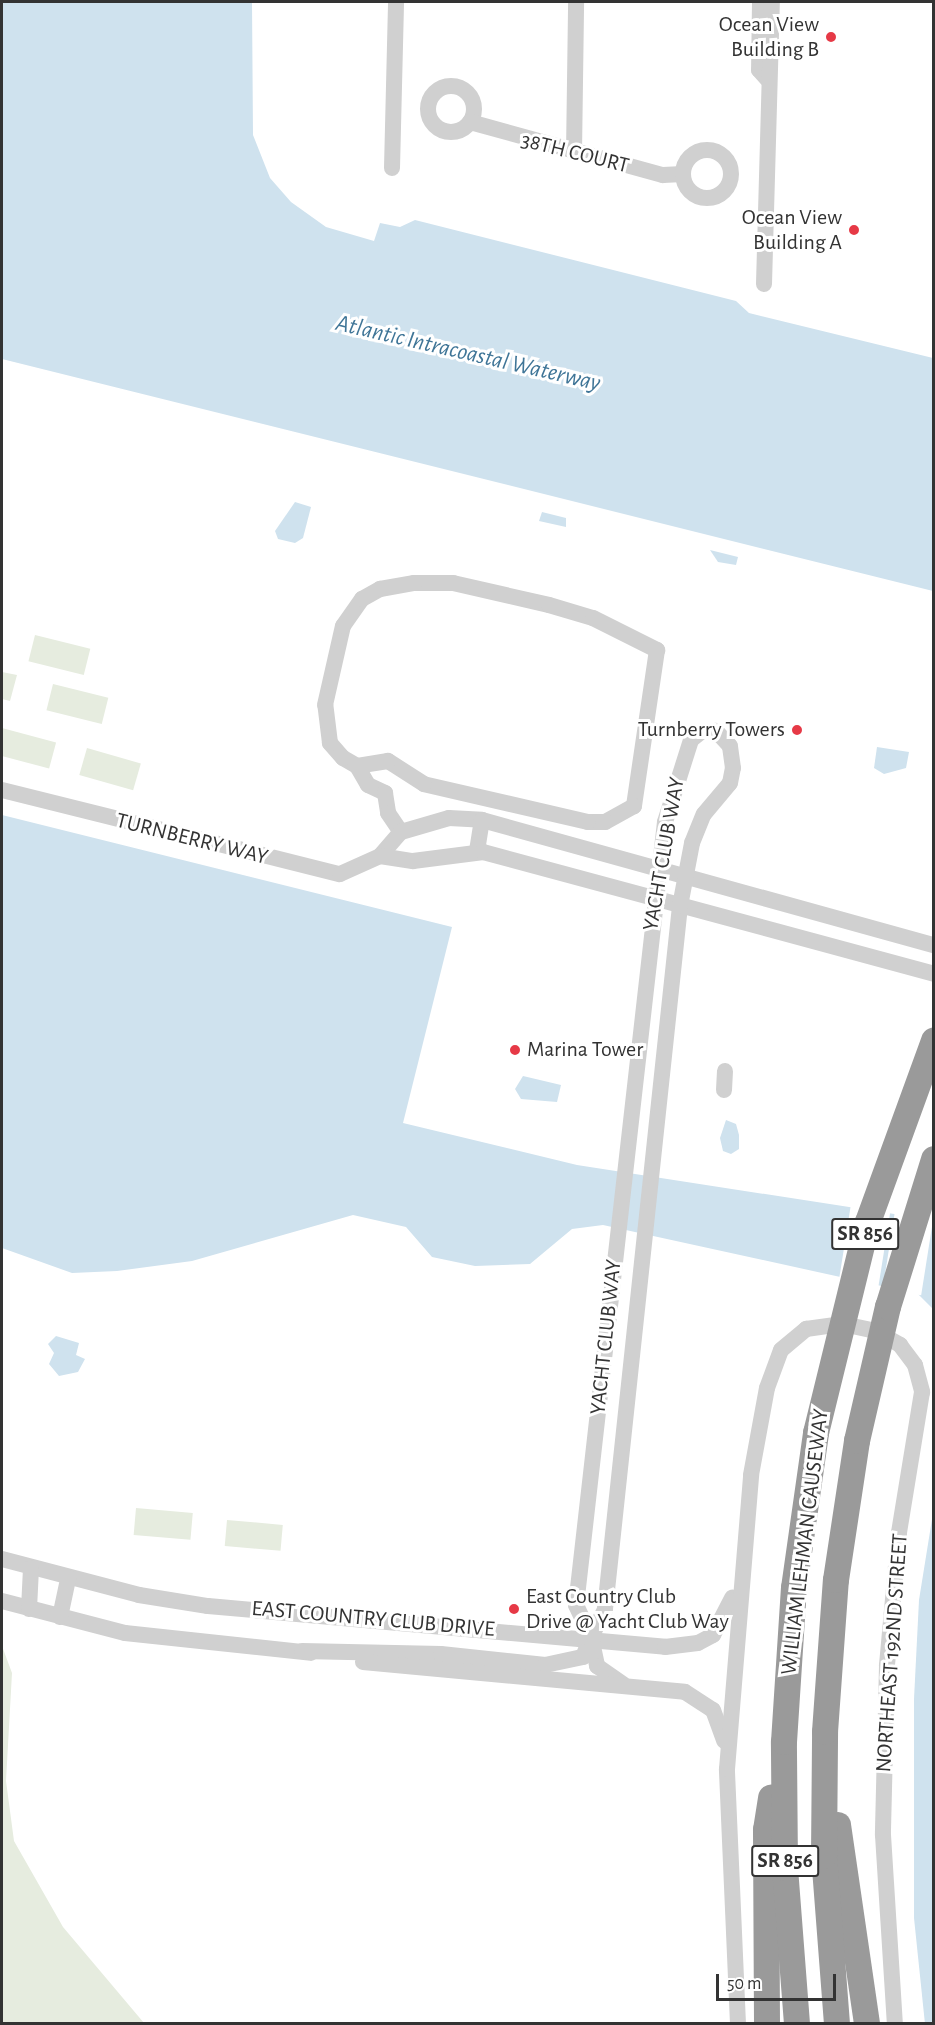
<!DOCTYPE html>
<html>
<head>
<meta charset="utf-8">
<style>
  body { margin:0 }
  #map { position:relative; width:935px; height:2025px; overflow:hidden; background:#fff; font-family:"Alegreya Sans",sans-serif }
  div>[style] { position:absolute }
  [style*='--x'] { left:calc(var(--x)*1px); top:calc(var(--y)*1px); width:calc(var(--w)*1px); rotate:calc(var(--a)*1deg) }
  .green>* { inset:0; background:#e6ecdf; transform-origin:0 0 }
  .water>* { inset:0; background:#cfe2ee }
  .pier>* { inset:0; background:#fff; transform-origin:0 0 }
  .minor>* { height:16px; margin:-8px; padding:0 8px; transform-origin:8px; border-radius:8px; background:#d0d0d0 }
  .minor>.ring { margin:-8px; padding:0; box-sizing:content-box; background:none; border:16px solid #d0d0d0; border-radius:50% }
  .highway>* { height:26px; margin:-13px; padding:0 13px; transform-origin:13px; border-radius:13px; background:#9a9a9a }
  .highway-bridge>* { height:26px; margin:-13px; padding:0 13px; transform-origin:13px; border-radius:13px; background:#9a9a9a }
  .dots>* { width:16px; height:16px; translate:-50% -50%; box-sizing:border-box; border:3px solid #fff; border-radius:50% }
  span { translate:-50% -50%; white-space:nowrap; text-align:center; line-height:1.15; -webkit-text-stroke:6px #fff; paint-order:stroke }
  .shield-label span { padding:2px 4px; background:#fff; border:2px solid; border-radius:4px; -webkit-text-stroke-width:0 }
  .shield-label { font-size:21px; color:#333; font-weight:700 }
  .poi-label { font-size:22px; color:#333 }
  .right { translate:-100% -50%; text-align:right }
  .left { translate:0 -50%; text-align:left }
  .street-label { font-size:22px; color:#333 }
  .water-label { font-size:24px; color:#3f7597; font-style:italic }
  .frame { position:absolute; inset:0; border:3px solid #333; pointer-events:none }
  .scale { position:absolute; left:716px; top:1974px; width:120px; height:27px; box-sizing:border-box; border:3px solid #333; border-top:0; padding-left:8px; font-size:18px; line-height:21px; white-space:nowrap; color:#333; -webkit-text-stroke:4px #fff; paint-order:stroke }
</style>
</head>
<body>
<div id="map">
  <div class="green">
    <div style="left:35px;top:635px;width:57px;height:27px;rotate:14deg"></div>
    <div style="clip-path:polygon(2px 672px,17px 675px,10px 701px,2px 699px)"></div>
    <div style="left:53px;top:684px;width:57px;height:27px;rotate:14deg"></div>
    <div style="left:2px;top:728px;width:56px;height:27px;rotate:15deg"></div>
    <div style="left:87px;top:748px;width:56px;height:28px;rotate:16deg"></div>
    <div style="left:136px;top:1508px;width:57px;height:27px;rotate:5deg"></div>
    <div style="left:227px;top:1520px;width:56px;height:26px;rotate:5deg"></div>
    <div style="clip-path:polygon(2px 1646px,12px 1673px,6px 1781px,14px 1841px,63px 1927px,144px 2023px,2px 2023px)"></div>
  </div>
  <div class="water">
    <div style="clip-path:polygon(2px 2px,252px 2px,253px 135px,270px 178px,291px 202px,326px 227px,374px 241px,380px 223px,400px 227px,415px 220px,736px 301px,749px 313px,933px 358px,933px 591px,2px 359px)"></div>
    <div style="clip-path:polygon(295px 502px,311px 507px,303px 538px,295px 543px,278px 539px,275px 531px)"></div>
    <div style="clip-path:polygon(542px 512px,566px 518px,566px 527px,539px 521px)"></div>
    <div style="clip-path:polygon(710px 550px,738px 557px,736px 565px,718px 562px)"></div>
    <div style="clip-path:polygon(877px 747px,909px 752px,906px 768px,884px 774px,874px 768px)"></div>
    <div style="clip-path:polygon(2px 815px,452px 927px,403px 1123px,577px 1165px,933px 1220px,933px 1309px,918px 1294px,603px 1225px,572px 1229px,530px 1264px,475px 1266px,432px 1257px,406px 1227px,353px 1215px,192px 1261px,117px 1271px,72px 1273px,2px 1248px)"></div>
    <div style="clip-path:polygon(523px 1076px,561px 1085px,557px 1102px,521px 1099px,515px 1089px)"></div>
    <div style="clip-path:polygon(726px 1120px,736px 1124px,739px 1135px,739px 1149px,731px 1154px,723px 1151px,720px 1138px)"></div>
    <div style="clip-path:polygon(56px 1336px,79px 1343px,76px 1355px,85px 1359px,78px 1372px,59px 1376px,49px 1364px,54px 1353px,48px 1344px)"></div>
    <div style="clip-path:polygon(933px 1513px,934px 2023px,925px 2024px,914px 1918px,914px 1699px,919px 1600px)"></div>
  </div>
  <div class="pier">
    <div style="left:851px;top:1204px;width:40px;height:77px;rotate:9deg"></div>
    <div style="left:895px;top:1211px;width:39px;height:79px;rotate:9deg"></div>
  </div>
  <div class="minor">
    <div style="--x:760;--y:2;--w:68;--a:90.8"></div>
    <div style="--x:759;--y:70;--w:12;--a:48"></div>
    <div class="ring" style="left:428px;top:86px;width:30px;height:30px"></div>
    <div style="--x:470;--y:122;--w:200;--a:15.4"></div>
    <div style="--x:663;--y:175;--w:20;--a:-3"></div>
    <div class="ring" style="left:683px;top:150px;width:32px;height:32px"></div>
    <div style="--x:574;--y:153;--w:151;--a:-89.2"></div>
    <div style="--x:392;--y:168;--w:166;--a:-88.6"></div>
    <div style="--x:764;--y:284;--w:282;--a:-88.4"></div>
    <div style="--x:414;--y:583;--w:39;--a:0"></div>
    <div style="--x:453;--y:583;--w:98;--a:12.9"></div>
    <div style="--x:549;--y:605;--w:46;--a:16.5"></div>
    <div style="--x:593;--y:618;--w:72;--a:26.6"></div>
    <div style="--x:657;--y:650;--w:158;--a:98.4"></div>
    <div style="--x:634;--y:806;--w:33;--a:151"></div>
    <div style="--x:605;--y:822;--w:17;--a:180"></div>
    <div style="--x:588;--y:822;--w:168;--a:-167"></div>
    <div style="--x:424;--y:784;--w:43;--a:-147.4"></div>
    <div style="--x:388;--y:761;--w:31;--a:171"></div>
    <div style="--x:357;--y:766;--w:16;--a:-150"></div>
    <div style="--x:343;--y:758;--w:20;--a:-131"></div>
    <div style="--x:330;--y:743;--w:38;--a:-97"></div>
    <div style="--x:325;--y:705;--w:81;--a:-77.2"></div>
    <div style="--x:343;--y:626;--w:33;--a:-55"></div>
    <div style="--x:362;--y:599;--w:21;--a:-29"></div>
    <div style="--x:380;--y:589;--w:35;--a:-10"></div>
    <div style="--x:357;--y:766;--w:22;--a:60"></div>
    <div style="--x:368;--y:785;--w:19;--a:25"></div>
    <div style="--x:385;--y:793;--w:20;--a:81"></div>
    <div style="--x:388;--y:813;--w:23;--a:56"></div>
    <div style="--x:2;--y:790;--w:348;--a:14"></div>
    <div style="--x:340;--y:874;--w:44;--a:-24.2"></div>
    <div style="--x:380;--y:856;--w:32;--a:-49"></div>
    <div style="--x:401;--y:832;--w:50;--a:-16.3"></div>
    <div style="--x:449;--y:818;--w:33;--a:3"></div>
    <div style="--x:482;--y:820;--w:469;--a:15.5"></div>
    <div style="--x:477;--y:851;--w:31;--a:-81"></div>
    <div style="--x:380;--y:856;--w:33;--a:9"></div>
    <div style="--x:413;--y:861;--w:71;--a:-7.3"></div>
    <div style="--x:483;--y:852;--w:467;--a:15.1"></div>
    <div style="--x:724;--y:1090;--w:19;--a:-87"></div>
    <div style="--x:2;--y:1559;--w:142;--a:14.7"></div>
    <div style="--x:139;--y:1595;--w:70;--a:9.1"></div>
    <div style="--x:208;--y:1606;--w:459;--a:5.1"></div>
    <div style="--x:665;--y:1647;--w:33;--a:-7"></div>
    <div style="--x:698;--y:1643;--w:17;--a:-28"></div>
    <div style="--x:713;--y:1635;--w:42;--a:-62.8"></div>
    <div style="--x:2;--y:1601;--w:127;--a:14.6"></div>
    <div style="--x:125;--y:1633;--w:187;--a:6.1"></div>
    <div style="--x:29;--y:1609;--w:41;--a:-87.2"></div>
    <div style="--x:60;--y:1617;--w:40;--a:-78"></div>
    <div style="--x:302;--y:1651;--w:139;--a:1.2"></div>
    <div style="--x:441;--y:1654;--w:105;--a:6"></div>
    <div style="--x:545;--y:1665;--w:39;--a:-12"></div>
    <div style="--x:583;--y:1657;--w:22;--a:-68"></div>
    <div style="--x:591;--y:1637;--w:31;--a:-63"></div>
    <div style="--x:605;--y:1609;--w:707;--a:-83.91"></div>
    <div style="--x:680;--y:906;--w:64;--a:-79.2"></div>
    <div style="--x:692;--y:843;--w:31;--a:-68"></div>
    <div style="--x:704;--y:814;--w:40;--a:-50"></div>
    <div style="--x:730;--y:783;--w:15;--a:-79"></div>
    <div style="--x:733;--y:768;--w:22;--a:-98"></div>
    <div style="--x:730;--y:746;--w:21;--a:-133"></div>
    <div style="--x:716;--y:731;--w:14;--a:180"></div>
    <div style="--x:702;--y:731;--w:14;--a:141"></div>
    <div style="--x:691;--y:740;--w:86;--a:107.6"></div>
    <div style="--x:665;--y:822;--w:788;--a:96.48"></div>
    <div style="--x:576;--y:1605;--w:35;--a:65"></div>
    <div style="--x:591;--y:1637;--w:30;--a:78"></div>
    <div style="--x:597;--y:1666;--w:32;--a:35"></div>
    <div style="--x:363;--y:1662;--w:323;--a:5.3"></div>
    <div style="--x:685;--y:1692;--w:33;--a:33"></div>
    <div style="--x:713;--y:1710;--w:33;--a:70"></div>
    <div style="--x:738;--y:2024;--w:255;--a:-92.5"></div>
    <div style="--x:727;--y:1769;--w:295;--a:-85.3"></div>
    <div style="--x:751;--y:1475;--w:88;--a:-79.6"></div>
    <div style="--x:767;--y:1388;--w:40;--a:-69.8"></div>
    <div style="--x:781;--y:1350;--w:33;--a:-40"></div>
    <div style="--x:806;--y:1329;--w:37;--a:-8"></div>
    <div style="--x:843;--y:1324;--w:33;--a:12"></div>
    <div style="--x:875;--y:1331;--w:29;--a:29"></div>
    <div style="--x:900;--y:1345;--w:25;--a:53"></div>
    <div style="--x:915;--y:1365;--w:28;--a:75"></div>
    <div style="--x:922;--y:1392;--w:143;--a:99.3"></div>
    <div style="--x:899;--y:1533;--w:134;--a:95.2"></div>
    <div style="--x:887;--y:1666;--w:169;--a:91.4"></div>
    <div style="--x:883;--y:1835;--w:189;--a:86.4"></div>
  </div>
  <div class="highway">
    <div style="--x:838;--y:1825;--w:201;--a:81.7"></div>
    <div style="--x:767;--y:2024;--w:194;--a:-90.3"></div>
    <div style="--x:766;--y:1830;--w:33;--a:-81"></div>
    <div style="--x:797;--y:2024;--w:156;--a:-94.4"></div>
    <div style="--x:785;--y:1868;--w:126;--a:-90.5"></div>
    <div style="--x:784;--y:1742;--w:154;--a:-86.3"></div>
    <div style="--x:794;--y:1588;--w:157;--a:-81.9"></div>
    <div style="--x:837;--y:2024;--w:169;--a:-94.4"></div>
    <div style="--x:824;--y:1856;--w:124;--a:-89.5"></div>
    <div style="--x:825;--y:1732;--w:152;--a:-85.9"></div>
    <div style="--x:836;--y:1580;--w:141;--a:-81.4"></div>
  </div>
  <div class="highway-bridge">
    <div style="--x:816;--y:1433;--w:217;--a:-76.2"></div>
    <div style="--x:868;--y:1222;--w:193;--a:-70"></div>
    <div style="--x:857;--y:1441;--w:138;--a:-77"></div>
    <div style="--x:888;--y:1307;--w:155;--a:-72.7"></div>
  </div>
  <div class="dots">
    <div style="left:831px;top:37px;background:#e63946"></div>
    <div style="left:854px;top:230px;background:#e63946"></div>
    <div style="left:797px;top:730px;background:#e63946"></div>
    <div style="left:515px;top:1050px;background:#e63946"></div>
    <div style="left:514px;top:1609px;background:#e63946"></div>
  </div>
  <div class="shield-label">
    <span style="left:865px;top:1234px">SR 856</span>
    <span style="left:785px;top:1861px">SR 856</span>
  </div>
  <div class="poi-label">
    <span class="right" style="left:819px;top:37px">Ocean View<br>Building B</span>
    <span class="right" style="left:842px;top:230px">Ocean View<br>Building A</span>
    <span class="right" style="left:785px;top:730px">Turnberry Towers</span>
    <span class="left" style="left:527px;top:1050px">Marina Tower</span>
    <span class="left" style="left:526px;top:1609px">East Country Club<br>Drive @ Yacht Club Way</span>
  </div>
  <div class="street-label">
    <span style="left:575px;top:153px;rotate:14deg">38TH COURT</span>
    <span style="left:192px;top:839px;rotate:14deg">TURNBERRY WAY</span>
    <span style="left:664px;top:854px;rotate:-80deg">YACHT CLUB WAY</span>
    <span style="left:606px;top:1337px;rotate:-84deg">YACHT CLUB WAY</span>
    <span style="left:805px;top:1542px;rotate:-83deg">WILLIAM LEHMAN CAUSEWAY</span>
    <span style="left:373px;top:1619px;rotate:5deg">EAST COUNTRY CLUB DRIVE</span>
    <span style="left:892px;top:1653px;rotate:-86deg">NORTHEAST 192ND STREET</span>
  </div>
  <div class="water-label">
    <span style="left:468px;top:354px;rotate:13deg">Atlantic Intracoastal Waterway</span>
  </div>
  <div class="frame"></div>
  <div class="scale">50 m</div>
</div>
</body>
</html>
